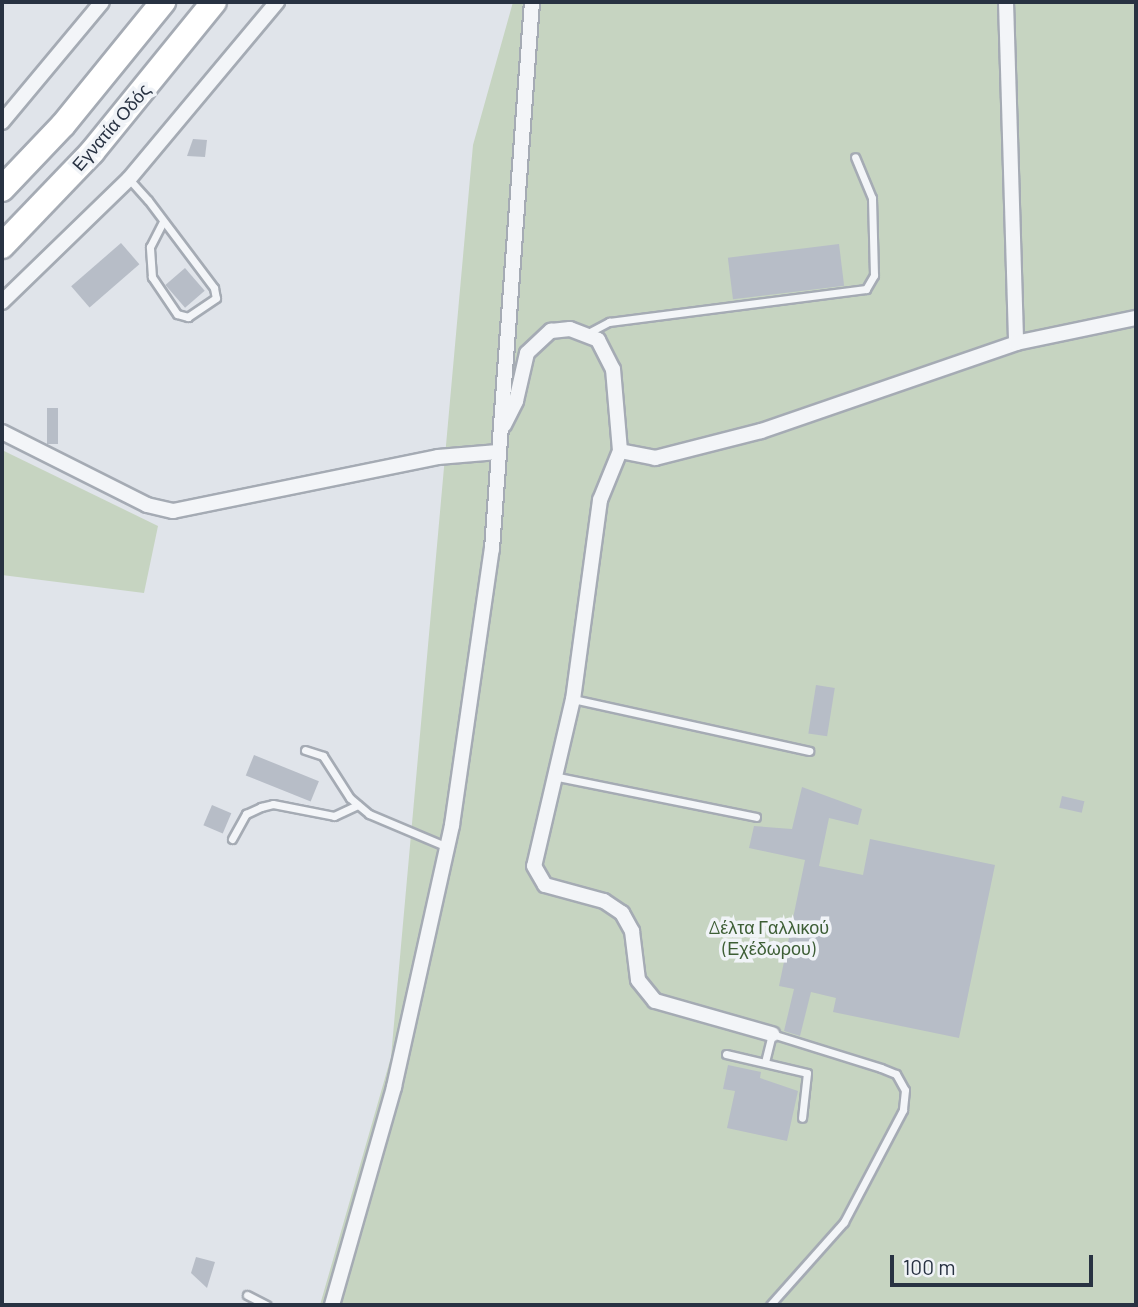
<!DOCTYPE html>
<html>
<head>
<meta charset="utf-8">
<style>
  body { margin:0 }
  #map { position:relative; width:1138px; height:1307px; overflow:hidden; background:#e0e4ea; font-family:Barlow,sans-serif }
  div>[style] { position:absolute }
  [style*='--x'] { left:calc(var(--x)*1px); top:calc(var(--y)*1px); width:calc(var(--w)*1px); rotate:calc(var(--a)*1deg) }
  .green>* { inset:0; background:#c6d4c1 }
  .building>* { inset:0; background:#b7bdc7; transform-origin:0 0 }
  .roads { filter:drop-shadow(2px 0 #a5abb4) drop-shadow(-2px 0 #a5abb4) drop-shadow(0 2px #a5abb4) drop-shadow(0 -2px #a5abb4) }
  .service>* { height:7px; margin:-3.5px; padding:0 3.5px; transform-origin:3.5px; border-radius:3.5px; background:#f3f5f8 }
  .minor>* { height:14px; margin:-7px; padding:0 7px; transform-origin:7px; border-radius:7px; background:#f3f5f8 }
  .motorway>* { height:24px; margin:-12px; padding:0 12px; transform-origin:12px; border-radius:12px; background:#fff }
  span { translate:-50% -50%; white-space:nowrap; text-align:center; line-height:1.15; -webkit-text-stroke:7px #f0f3f7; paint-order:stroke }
  .street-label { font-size:18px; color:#283242 }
  .park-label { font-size:18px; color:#3d5e35 }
  .frame { position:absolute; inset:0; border:4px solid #283242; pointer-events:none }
  .scale { position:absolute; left:890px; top:1255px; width:203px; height:32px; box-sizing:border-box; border:4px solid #283242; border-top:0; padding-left:9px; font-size:21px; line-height:24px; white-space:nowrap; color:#283242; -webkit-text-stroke:5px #f0f3f7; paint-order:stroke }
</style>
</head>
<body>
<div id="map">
  <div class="green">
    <div style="clip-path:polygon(513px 2px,1136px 2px,1136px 1305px,320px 1305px,391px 1057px,473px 145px)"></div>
    <div style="clip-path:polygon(2px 450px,158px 526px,144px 593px,2px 575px)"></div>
  </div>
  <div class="building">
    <div style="clip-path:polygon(193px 139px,207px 140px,205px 157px,187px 156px)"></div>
    <div style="left:121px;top:243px;width:28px;height:66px;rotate:49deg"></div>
    <div style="left:839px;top:244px;width:42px;height:112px;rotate:83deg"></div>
    <div style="left:185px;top:268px;width:30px;height:26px;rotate:49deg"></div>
    <div style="left:47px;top:408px;width:11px;height:36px"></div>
    <div style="left:816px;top:685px;width:19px;height:49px;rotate:9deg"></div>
    <div style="left:254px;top:755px;width:70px;height:22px;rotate:22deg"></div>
    <div style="clip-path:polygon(802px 787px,862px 809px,858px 825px,829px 818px,819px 866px,863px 875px,870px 839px,995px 865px,959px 1038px,833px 1012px,836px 998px,811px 992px,800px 1036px,784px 1031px,794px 989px,779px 986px,805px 860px,749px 848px,754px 826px,792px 829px)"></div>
    <div style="left:1062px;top:796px;width:23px;height:12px;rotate:13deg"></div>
    <div style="left:212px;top:805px;width:21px;height:22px;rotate:23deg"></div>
    <div style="clip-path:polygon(728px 1065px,761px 1072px,760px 1078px,798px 1091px,787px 1141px,727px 1128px,735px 1091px,723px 1089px)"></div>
    <div style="clip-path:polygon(196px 1257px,215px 1262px,207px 1288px,191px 1273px)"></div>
  </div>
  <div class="roads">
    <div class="service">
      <div style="--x:129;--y:179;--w:28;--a:48"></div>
      <div style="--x:148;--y:200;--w:110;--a:53.1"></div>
      <div style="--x:214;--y:288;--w:10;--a:79"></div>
      <div style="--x:216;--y:298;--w:34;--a:146"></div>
      <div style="--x:188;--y:317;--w:11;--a:-165"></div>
      <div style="--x:177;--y:314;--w:45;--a:-124"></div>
      <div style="--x:152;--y:277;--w:30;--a:-94"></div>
      <div style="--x:150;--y:247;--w:28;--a:-63"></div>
      <div style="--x:588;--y:333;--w:24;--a:-28"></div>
      <div style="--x:609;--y:322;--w:259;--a:-7.3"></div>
      <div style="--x:866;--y:289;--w:16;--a:-60"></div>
      <div style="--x:874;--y:275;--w:77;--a:-91.5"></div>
      <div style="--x:872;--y:198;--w:44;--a:-112.5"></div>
      <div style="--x:573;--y:699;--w:242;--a:12.4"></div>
      <div style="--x:305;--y:750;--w:19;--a:18"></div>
      <div style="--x:323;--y:756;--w:50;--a:57.3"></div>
      <div style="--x:350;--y:798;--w:25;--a:40"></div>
      <div style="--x:369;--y:814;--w:85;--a:22.9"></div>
      <div style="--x:558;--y:777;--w:202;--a:11.4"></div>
      <div style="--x:232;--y:839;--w:29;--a:-61"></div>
      <div style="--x:246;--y:814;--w:17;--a:-25"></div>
      <div style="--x:261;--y:807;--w:12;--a:-14"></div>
      <div style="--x:273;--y:804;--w:62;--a:11.1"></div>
      <div style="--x:334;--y:816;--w:26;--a:-25"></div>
      <div style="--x:726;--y:1054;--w:83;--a:13.2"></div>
      <div style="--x:807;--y:1073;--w:45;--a:96.3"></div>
      <div style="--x:765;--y:1062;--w:29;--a:-76"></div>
      <div style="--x:772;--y:1034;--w:114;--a:17.3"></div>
      <div style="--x:881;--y:1068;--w:16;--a:22"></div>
      <div style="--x:896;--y:1074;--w:18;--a:61"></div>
      <div style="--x:905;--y:1090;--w:20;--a:96"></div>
      <div style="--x:903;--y:1110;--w:127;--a:117.8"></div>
      <div style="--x:844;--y:1222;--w:111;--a:131.7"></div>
      <div style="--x:247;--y:1295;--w:22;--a:27"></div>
    </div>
    <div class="minor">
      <div style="--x:1006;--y:2;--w:341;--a:88.3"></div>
      <div style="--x:2;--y:122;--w:156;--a:-50.2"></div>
      <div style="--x:2;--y:302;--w:177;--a:-44.1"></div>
      <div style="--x:129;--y:179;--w:231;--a:-50.1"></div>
      <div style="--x:504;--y:425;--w:27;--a:-63"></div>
      <div style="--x:516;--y:401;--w:49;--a:-77.1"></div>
      <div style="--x:527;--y:353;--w:33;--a:-43"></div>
      <div style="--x:551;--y:331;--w:19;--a:-6"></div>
      <div style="--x:570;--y:329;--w:30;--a:21"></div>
      <div style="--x:598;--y:340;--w:33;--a:63"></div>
      <div style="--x:613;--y:369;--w:82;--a:85.1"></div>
      <div style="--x:620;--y:451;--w:36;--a:11"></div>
      <div style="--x:655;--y:458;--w:109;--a:-14.3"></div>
      <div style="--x:761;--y:431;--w:270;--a:-19"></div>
      <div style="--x:1016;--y:343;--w:123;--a:-11.8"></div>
      <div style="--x:2;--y:432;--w:162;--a:26.7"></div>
      <div style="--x:147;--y:505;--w:27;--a:13"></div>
      <div style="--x:173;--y:511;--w:270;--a:-11.5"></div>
      <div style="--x:438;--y:457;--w:60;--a:-4.8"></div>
      <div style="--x:620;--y:451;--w:53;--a:112.2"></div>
      <div style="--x:600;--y:500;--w:201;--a:97.7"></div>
      <div style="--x:573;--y:699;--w:171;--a:103.1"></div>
      <div style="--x:534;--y:866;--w:22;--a:60"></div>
      <div style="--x:545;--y:885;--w:61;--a:15.2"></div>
      <div style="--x:604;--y:901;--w:22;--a:34"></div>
      <div style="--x:622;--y:913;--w:21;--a:61"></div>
      <div style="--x:632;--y:931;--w:49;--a:83"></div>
      <div style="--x:638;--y:980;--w:27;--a:51"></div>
      <div style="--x:655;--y:1001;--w:122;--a:15.8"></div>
      <div style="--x:332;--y:1305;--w:227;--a:-74.1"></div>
      <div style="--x:394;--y:1087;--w:268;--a:-77.5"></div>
      <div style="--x:452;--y:825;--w:279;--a:-81.8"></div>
      <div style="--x:492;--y:549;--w:548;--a:-85.82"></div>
    </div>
    <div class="motorway">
      <div style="--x:2;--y:189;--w:88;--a:-46.4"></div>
      <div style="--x:63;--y:125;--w:159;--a:-50.9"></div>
      <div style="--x:2;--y:246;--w:130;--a:-46.2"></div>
      <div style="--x:92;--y:152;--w:193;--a:-50.9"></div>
    </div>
  </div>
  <div class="street-label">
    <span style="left:111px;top:127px;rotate:-49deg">Εγνατία Οδός</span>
  </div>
  <div class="park-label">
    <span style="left:769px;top:938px">Δέλτα Γαλλικού<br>(Εχέδωρου)</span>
  </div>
  <div class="frame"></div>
  <div class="scale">100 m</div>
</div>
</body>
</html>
